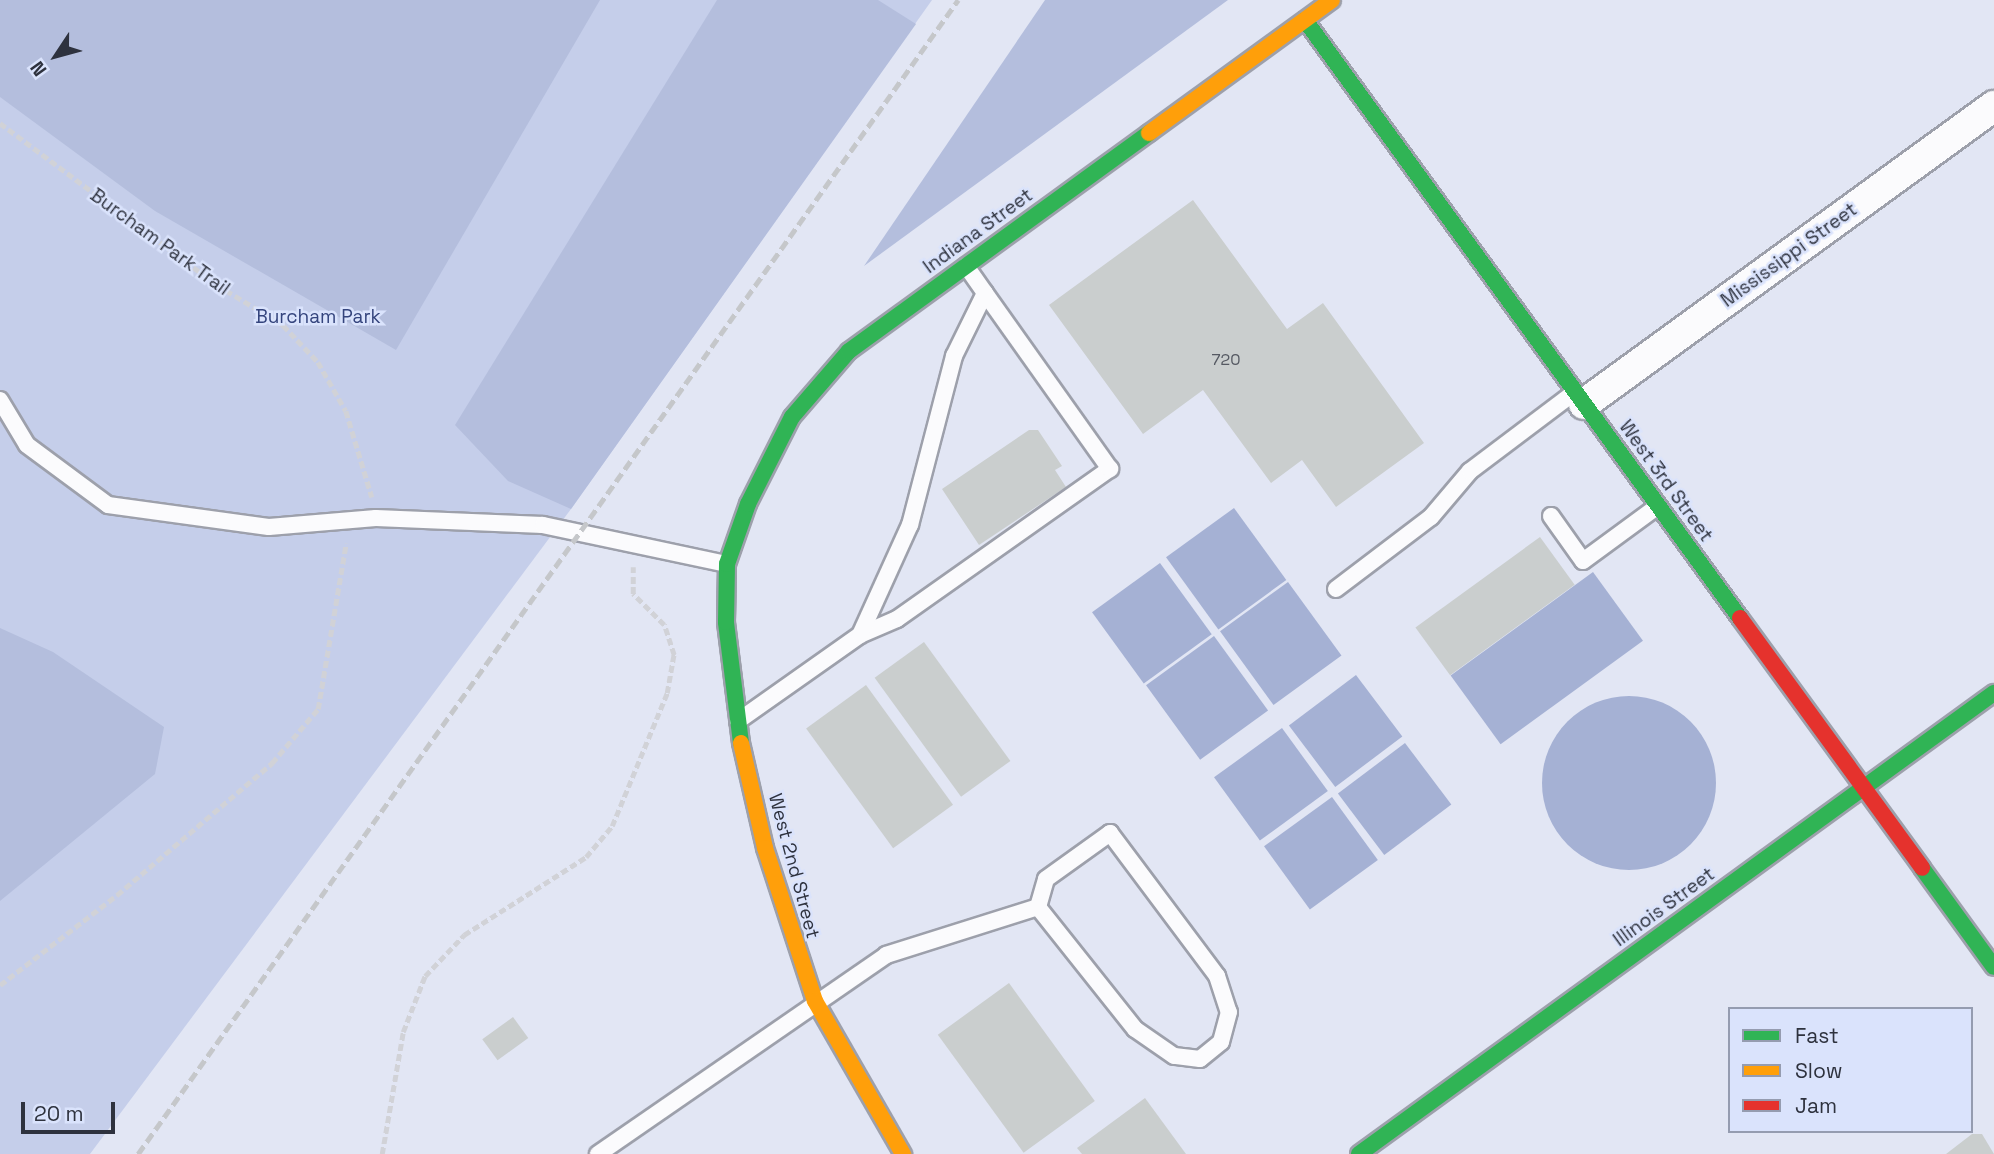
<!DOCTYPE html>
<html>
<head>
<meta charset="utf-8">
<style>
  body { margin:0 }
  #map { position:relative; width:1994px; height:1154px; overflow:hidden; background:#e2e6f4; font-family:"Space Grotesk",sans-serif }
  div>[style] { position:absolute }
  [style*='--x'] { left:calc(var(--x)*1px); top:calc(var(--y)*1px); width:calc(var(--w)*1px); rotate:calc(var(--a)*1deg) }
  .green>* { inset:0; background:#c5ceea }
  .forest>* { inset:0; background:#b4bedd }
  .water>* { inset:0; background:#a5b1d4; transform-origin:0 0 }
  .round { border-radius:50% }
  .building>* { inset:0; background:#cacece; transform-origin:0 0 }
  .path>* { height:4.5px; margin-top:-2.25px; transform-origin:0; background:repeating-linear-gradient(90deg,#d1d2d7 0 7px,transparent 0 10.5px) }
  .roads { filter:drop-shadow(2px 0 #9da0ab) drop-shadow(-2px 0 #9da0ab) drop-shadow(0 2px #9da0ab) drop-shadow(0 -2px #9da0ab) }
  .lane>* { height:16px; margin:-8px; padding:0 8px; transform-origin:8px; border-radius:8px; background:#fbfbfd }
  .street>* { height:30px; margin:-15px; padding:0 15px; transform-origin:15px; border-radius:15px; background:#fbfbfd }
  .fast>* { height:16px; margin:-8px; padding:0 8px; transform-origin:8px; border-radius:8px; background:#30b455 }
  .slow>* { height:16px; margin:-8px; padding:0 8px; transform-origin:8px; border-radius:8px; background:#ff9f0a }
  .jam>* { height:16px; margin:-8px; padding:0 8px; transform-origin:8px; border-radius:8px; background:#e5322d }
  .rail>* { height:5px; margin-top:-2.5px; transform-origin:0; background:repeating-linear-gradient(90deg,#c5c7ca 0 10px,transparent 0 15px) }
  span { translate:-50% -50%; white-space:nowrap; text-align:center; line-height:1.15; -webkit-text-stroke:5px #dae3fc; paint-order:stroke }
  .number-label { font-size:16px; color:#555962 }
  .number-label span { -webkit-text-stroke-width:0 }
  .street-label { font-size:19px; color:#2e323e }
  .park-label { font-size:19px; color:#34447d }
  .legend { position:absolute; left:1728px; top:1007px; width:245px; height:126px; box-sizing:border-box; background:#dae3fc; border:2px solid #959cb0; margin:0; padding:9px 12px; list-style:none; font-size:21px; color:#2e323e }
  .legend li { display:flex; align-items:center; gap:14px; height:35px }
  .legend b { width:35px; border:2px solid #959cb0 }
  .north { position:absolute; left:21px; top:21px; width:70px; height:70px; -webkit-text-stroke:5px #dae3fc; paint-order:stroke; rotate:234deg; font-size:19px; font-weight:700; line-height:28px; text-align:center; color:#2e323e }
  .north::after { content:''; display:block; margin:auto; width:24px; height:32px; background:#2e323e; clip-path:polygon(50% 0,100% 100%,50% 72%,0 100%) }
  .scale { position:absolute; left:21px; top:1102px; width:94px; height:32px; box-sizing:border-box; border:4px solid #2e323e; border-top:0; padding-left:9px; font-size:21px; line-height:24px; white-space:nowrap; color:#2e323e; -webkit-text-stroke:5px #dae3fc; paint-order:stroke }
</style>
</head>
<body>
<div id="map">
  <div class="green">
    <div style="clip-path:polygon(0 0,932px 0,571px 509px,90px 1154px,0 1154px)"></div>
  </div>
  <div class="forest">
    <div style="clip-path:polygon(0 0,600px 0,396px 350px,155px 211px,0 97px)"></div>
    <div style="clip-path:polygon(717px 0,878px 0,916px 24px,571px 509px,508px 481px,455px 425px)"></div>
    <div style="clip-path:polygon(1045px 0,1228px 0,864px 266px)"></div>
    <div style="clip-path:polygon(0 628px,53px 652px,164px 727px,155px 774px,0 901px)"></div>
  </div>
  <div class="water">
    <div style="left:1234px;top:508px;width:89px;height:84px;rotate:54deg"></div>
    <div style="left:1160px;top:563px;width:88px;height:84px;rotate:54deg"></div>
    <div style="left:1593px;top:572px;width:85px;height:176px;rotate:54deg"></div>
    <div style="left:1288px;top:582px;width:91px;height:84px;rotate:54deg"></div>
    <div style="left:1214px;top:636px;width:92px;height:84px;rotate:54deg"></div>
    <div style="left:1356px;top:675px;width:77px;height:84px;rotate:53deg"></div>
    <div class="round" style="left:1542px;top:696px;width:174px;height:174px"></div>
    <div style="left:1282px;top:728px;width:78px;height:84px;rotate:54deg"></div>
    <div style="left:1405px;top:743px;width:77px;height:84px;rotate:53deg"></div>
    <div style="left:1332px;top:797px;width:78px;height:84px;rotate:54deg"></div>
  </div>
  <div class="building">
    <div style="clip-path:polygon(1193px 200px,1287px 329px,1323px 303px,1424px 443px,1336px 507px,1302px 460px,1271px 483px,1203px 390px,1143px 434px,1049px 305px)"></div>
    <div style="clip-path:polygon(1029px 430px,1038px 430px,1062px 466px,1055px 470px,1066px 487px,979px 545px,942px 489px)"></div>
    <div style="left:1540px;top:537px;width:59px;height:154px;rotate:54deg"></div>
    <div style="left:924px;top:642px;width:147px;height:61px;rotate:54deg"></div>
    <div style="left:866px;top:685px;width:148px;height:74px;rotate:54deg"></div>
    <div style="left:1009px;top:983px;width:146px;height:88px;rotate:54deg"></div>
    <div style="left:513px;top:1017px;width:26px;height:38px;rotate:54deg"></div>
    <div style="clip-path:polygon(1145px 1098px,1186px 1154px,1082px 1154px,1077px 1148px)"></div>
    <div style="clip-path:polygon(1972px 1134px,1982px 1134px,1994px 1154px,1946px 1154px)"></div>
  </div>
  <div class="path">
    <div style="--x:0;--y:123;--w:271;--a:36.7"></div>
    <div style="--x:217;--y:285;--w:77;--a:31.2"></div>
    <div style="--x:283;--y:325;--w:51;--a:46.6"></div>
    <div style="--x:318;--y:362;--w:56;--a:60.3"></div>
    <div style="--x:346;--y:411;--w:90;--a:73.2"></div>
    <div style="--x:0;--y:985;--w:148;--a:-37.6"></div>
    <div style="--x:117;--y:895;--w:204;--a:-40.4"></div>
    <div style="--x:272;--y:763;--w:71;--a:-49.6"></div>
    <div style="--x:318;--y:709;--w:168;--a:-80.4"></div>
    <div style="--x:382;--y:1154;--w:124;--a:-80.2"></div>
    <div style="--x:403;--y:1032;--w:60;--a:-68.6"></div>
    <div style="--x:425;--y:976;--w:57;--a:-46.4"></div>
    <div style="--x:464;--y:935;--w:145;--a:-32.6"></div>
    <div style="--x:586;--y:857;--w:40;--a:-50"></div>
    <div style="--x:612;--y:826;--w:144;--a:-67.5"></div>
    <div style="--x:667;--y:693;--w:39;--a:-80"></div>
    <div style="--x:674;--y:655;--w:32;--a:-108"></div>
    <div style="--x:664;--y:625;--w:44;--a:-135"></div>
    <div style="--x:633;--y:594;--w:27;--a:-90"></div>
  </div>
  <div class="roads">
    <div class="lane">
      <div style="--x:0;--y:400;--w:52;--a:59"></div>
      <div style="--x:27;--y:445;--w:101;--a:36.5"></div>
      <div style="--x:108;--y:505;--w:162;--a:7.8"></div>
      <div style="--x:269;--y:527;--w:107;--a:-4.8"></div>
      <div style="--x:376;--y:518;--w:167;--a:2.4"></div>
      <div style="--x:543;--y:525;--w:188;--a:12"></div>
      <div style="--x:1551;--y:516;--w:55;--a:54.6"></div>
      <div style="--x:1583;--y:561;--w:93;--a:-36.3"></div>
      <div style="--x:1336;--y:589;--w:119;--a:-37.2"></div>
      <div style="--x:1431;--y:517;--w:60;--a:-49.7"></div>
      <div style="--x:1470;--y:471;--w:131;--a:-37"></div>
      <div style="--x:860;--y:635;--w:40;--a:-23.4"></div>
      <div style="--x:897;--y:619;--w:261;--a:-35.2"></div>
      <div style="--x:1110;--y:469;--w:216;--a:-125.4"></div>
      <div style="--x:738;--y:721;--w:149;--a:-35.2"></div>
      <div style="--x:860;--y:635;--w:121;--a:-65.6"></div>
      <div style="--x:910;--y:525;--w:175;--a:-75.4"></div>
      <div style="--x:954;--y:356;--w:70;--a:-63.8"></div>
      <div style="--x:985;--y:293;--w:33;--a:-125"></div>
      <div style="--x:598;--y:1154;--w:350;--a:-34.6"></div>
      <div style="--x:886;--y:955;--w:159;--a:-17.5"></div>
      <div style="--x:1038;--y:907;--w:29;--a:-74"></div>
      <div style="--x:1046;--y:879;--w:79;--a:-35.7"></div>
      <div style="--x:1110;--y:833;--w:179;--a:53.2"></div>
      <div style="--x:1217;--y:976;--w:38;--a:72"></div>
      <div style="--x:1229;--y:1012;--w:31;--a:105"></div>
      <div style="--x:1221;--y:1042;--w:27;--a:141"></div>
      <div style="--x:1200;--y:1059;--w:26;--a:-173"></div>
      <div style="--x:1174;--y:1056;--w:47;--a:-145.3"></div>
      <div style="--x:1135;--y:1029;--w:156;--a:-128.5"></div>
    </div>
    <div class="street">
      <div style="--x:1584;--y:404;--w:507;--a:-36.01"></div>
    </div>
    <div class="fast">
      <div style="--x:1305;--y:20;--w:739;--a:53.97"></div>
      <div style="--x:741;--y:743;--w:122;--a:-97.1"></div>
      <div style="--x:726;--y:622;--w:58;--a:-89"></div>
      <div style="--x:727;--y:564;--w:64;--a:-70.7"></div>
      <div style="--x:748;--y:504;--w:97;--a:-63.2"></div>
      <div style="--x:792;--y:417;--w:87;--a:-49.2"></div>
      <div style="--x:849;--y:351;--w:371;--a:-36"></div>
      <div style="--x:1922;--y:868;--w:122;--a:54"></div>
      <div style="--x:1359;--y:1154;--w:785;--a:-35.98"></div>
    </div>
    <div class="slow">
      <div style="--x:1149;--y:133;--w:226;--a:-36"></div>
      <div style="--x:741;--y:743;--w:108;--a:77.1"></div>
      <div style="--x:765;--y:848;--w:161;--a:71.9"></div>
      <div style="--x:815;--y:1001;--w:177;--a:60.1"></div>
    </div>
    <div class="jam">
      <div style="--x:1740;--y:618;--w:309;--a:53.9"></div>
    </div>
  </div>
  <div class="rail">
    <div style="--x:138;--y:1154;--w:1416;--a:-54.6"></div>
  </div>
  <div class="number-label">
    <span style="left:1226px;top:360px">720</span>
  </div>
  <div class="street-label">
    <span style="left:978px;top:231px;rotate:-36deg">Indiana Street</span>
    <span style="left:160px;top:242px;rotate:36deg">Burcham Park Trail</span>
    <span style="left:1789px;top:255px;rotate:-36deg">Mississippi Street</span>
    <span style="left:1666px;top:481px;rotate:54deg">West 3rd Street</span>
    <span style="left:794px;top:866px;rotate:75deg">West 2nd Street</span>
    <span style="left:1664px;top:907px;rotate:-36deg">Illinois Street</span>
  </div>
  <div class="park-label">
    <span style="left:318px;top:317px">Burcham Park</span>
  </div>
  <ul class="legend">
  <li><b style="height:9px;background:#30b455"></b>Fast</li>
  <li><b style="height:9px;background:#ff9f0a"></b>Slow</li>
  <li><b style="height:9px;background:#e5322d"></b>Jam</li>
  </ul>
  <div class="north">N</div>
  <div class="scale">20 m</div>
</div>
</body>
</html>
